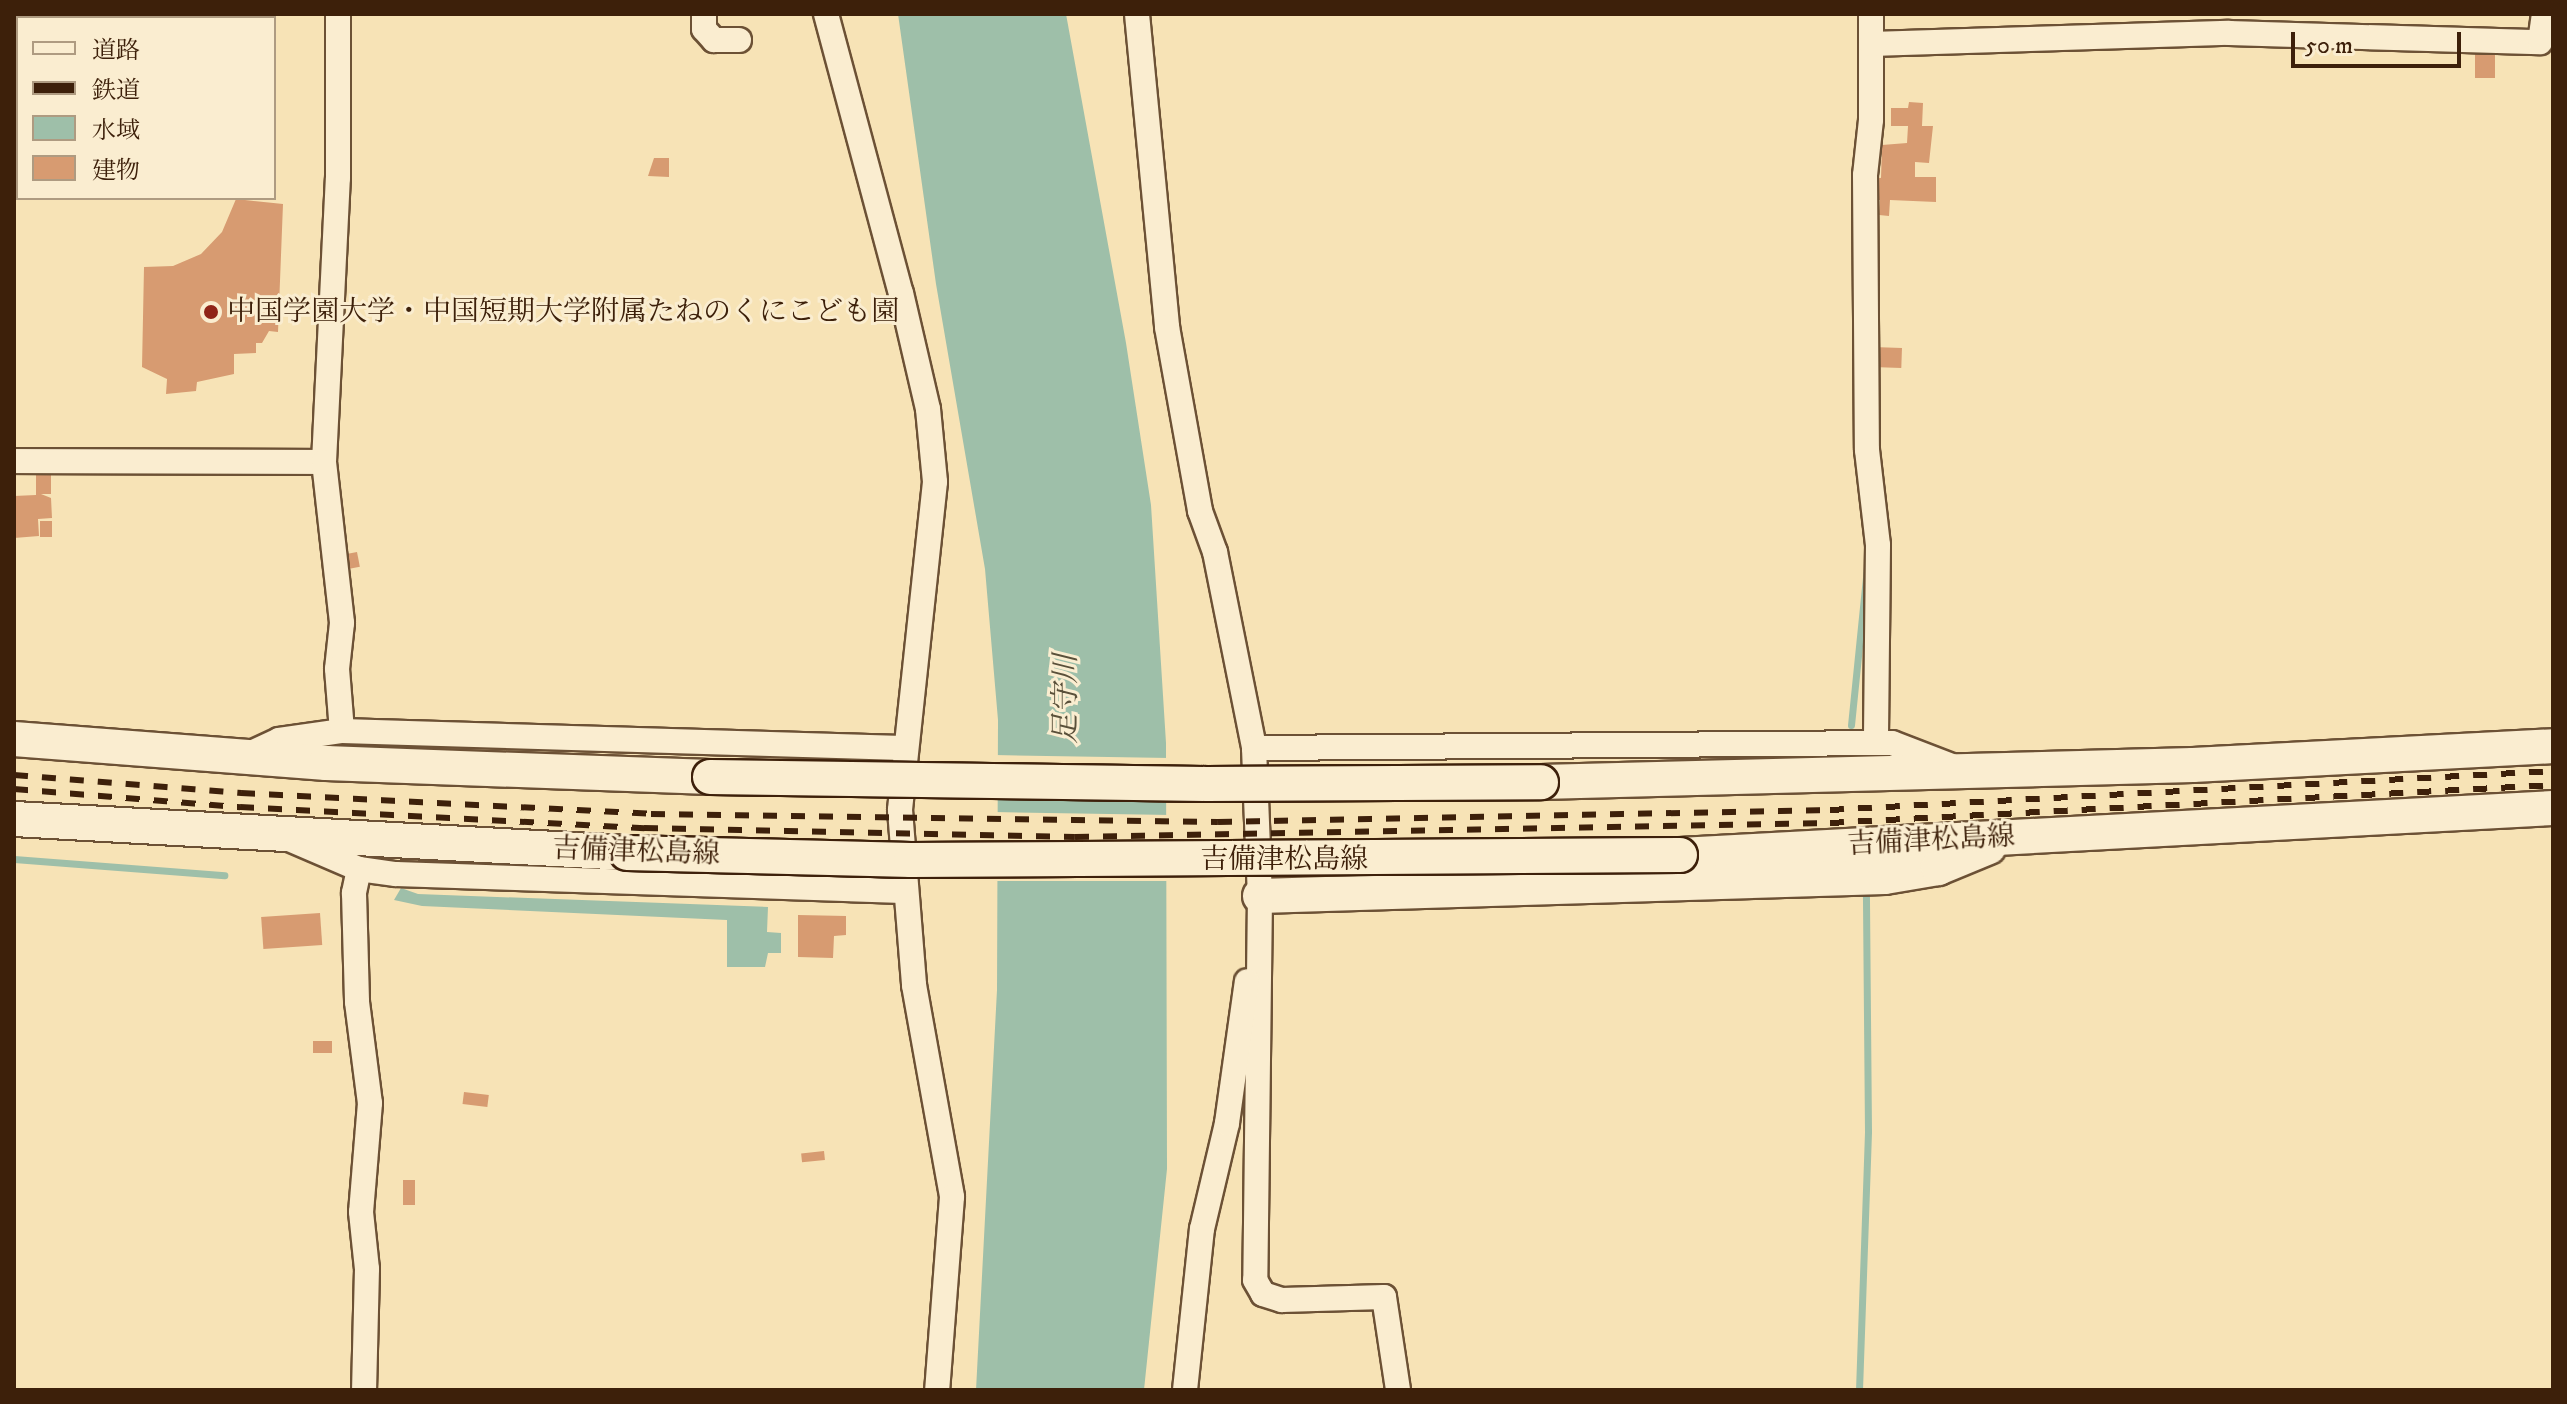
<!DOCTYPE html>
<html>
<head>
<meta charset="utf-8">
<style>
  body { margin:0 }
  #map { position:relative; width:2567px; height:1404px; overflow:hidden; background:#f7e3b6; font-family:"IM FELL DW Pica","Noto Serif JP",serif }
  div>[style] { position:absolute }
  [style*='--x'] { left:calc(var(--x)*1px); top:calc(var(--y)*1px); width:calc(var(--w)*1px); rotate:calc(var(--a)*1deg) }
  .water>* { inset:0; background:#9ebfa9 }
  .pier>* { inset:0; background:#f7e3b6; transform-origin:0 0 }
  .stream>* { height:7px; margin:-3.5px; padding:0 3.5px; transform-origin:3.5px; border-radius:3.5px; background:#9ebfa9 }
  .building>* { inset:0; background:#d79b71; transform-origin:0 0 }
  .roads { filter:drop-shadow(2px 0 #6c5135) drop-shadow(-2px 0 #6c5135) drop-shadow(0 2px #6c5135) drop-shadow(0 -2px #6c5135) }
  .minor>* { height:24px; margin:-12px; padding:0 12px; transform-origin:12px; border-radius:12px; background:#faedd0 }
  .secondary>* { height:34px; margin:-17px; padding:0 17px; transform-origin:17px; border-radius:17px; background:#faedd0 }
  .rail>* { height:6px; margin-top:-3px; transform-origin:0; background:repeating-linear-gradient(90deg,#3d200a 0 14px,transparent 0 28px) }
  .bridges { filter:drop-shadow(2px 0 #3d200a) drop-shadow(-2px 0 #3d200a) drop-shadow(0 2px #3d200a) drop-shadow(0 -2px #3d200a) }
  .secondary-bridge>* { height:34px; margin:-17px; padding:0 17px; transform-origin:17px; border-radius:17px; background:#faedd0 }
  .dots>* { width:22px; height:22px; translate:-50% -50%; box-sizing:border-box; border:4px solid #faedd0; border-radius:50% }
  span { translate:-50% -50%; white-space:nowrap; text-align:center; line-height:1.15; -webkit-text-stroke:6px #faedd0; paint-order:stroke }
  .poi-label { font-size:28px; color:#3d200a }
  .left { translate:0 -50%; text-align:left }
  .street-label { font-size:28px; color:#3d200a }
  .water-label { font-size:30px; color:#5a503a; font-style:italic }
  .frame { position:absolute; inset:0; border:16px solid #3d200a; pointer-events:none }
  .legend { position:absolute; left:16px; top:16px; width:260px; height:184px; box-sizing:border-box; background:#faedd0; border:2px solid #ae9b81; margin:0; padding:10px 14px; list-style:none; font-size:24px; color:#3d200a }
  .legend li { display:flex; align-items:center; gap:16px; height:40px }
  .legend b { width:40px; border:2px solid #ae9b81 }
  .scale { position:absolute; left:2291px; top:32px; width:170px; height:36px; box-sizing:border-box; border:4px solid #3d200a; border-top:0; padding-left:10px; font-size:24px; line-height:28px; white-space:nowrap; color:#3d200a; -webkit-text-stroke:6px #faedd0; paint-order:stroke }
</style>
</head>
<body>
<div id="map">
  <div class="water">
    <div style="clip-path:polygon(898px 14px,1066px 14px,1126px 343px,1151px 505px,1166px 743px,1167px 1169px,1144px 1390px,976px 1390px,997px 990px,998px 720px,985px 569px,936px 284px)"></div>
    <div style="clip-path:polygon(401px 888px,418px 894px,768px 907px,767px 932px,781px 933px,781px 953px,768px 953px,765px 967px,727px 967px,727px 920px,422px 906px,394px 900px)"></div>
  </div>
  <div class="pier">
    <div style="left:994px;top:755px;width:176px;height:40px;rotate:1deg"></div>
    <div style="left:994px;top:812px;width:177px;height:30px;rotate:1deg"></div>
    <div style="left:994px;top:848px;width:177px;height:33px"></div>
  </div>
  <div class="stream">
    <div style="--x:1851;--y:725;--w:158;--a:-84.2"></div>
    <div style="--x:14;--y:859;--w:211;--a:4.4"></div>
    <div style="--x:1859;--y:1390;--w:259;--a:-88"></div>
    <div style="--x:1868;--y:1131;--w:243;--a:-90.5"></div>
  </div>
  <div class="building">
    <div style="left:2475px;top:51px;width:20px;height:27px"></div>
    <div style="clip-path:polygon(1909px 102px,1923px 103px,1922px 126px,1933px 126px,1929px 163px,1915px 162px,1915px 177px,1936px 177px,1936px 202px,1890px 200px,1889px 216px,1879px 215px,1880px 200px,1873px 200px,1873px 177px,1881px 178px,1882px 145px,1907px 143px,1908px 126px,1891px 126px,1891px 108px,1908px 108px)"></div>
    <div style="clip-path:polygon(654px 158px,669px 158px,669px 177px,648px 176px)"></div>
    <div style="clip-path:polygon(236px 199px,283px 204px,278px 332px,269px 331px,262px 343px,256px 343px,256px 353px,234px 354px,234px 374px,197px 382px,196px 391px,166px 394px,167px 379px,142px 367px,144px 267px,173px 266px,201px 254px,222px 232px)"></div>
    <div style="left:1873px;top:347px;width:29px;height:20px;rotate:2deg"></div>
    <div style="clip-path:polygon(36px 472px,51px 472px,51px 494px,41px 494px,51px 498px,52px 518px,38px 519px,39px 536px,14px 538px,14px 496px,36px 495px)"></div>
    <div style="left:40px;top:521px;width:12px;height:16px"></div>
    <div style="left:357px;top:552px;width:15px;height:25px;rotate:79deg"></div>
    <div style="left:320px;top:913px;width:32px;height:59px;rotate:86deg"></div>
    <div style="clip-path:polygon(798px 915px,846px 916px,846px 935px,834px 936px,833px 958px,798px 957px)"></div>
    <div style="left:313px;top:1041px;width:19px;height:12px"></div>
    <div style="left:464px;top:1092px;width:25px;height:12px;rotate:7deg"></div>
    <div style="left:824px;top:1151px;width:9px;height:23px;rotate:84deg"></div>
    <div style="left:403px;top:1180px;width:12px;height:25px"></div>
  </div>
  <div class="roads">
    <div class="minor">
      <div style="--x:704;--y:14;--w:15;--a:90"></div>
      <div style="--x:704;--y:29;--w:15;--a:48"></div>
      <div style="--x:714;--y:40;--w:25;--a:0"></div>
      <div style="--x:826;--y:14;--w:289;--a:75"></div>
      <div style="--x:901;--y:293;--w:119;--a:76.9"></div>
      <div style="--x:928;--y:409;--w:73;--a:84.5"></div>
      <div style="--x:935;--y:482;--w:330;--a:96.1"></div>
      <div style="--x:900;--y:810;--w:176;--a:85.4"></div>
      <div style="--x:914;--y:985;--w:215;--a:79.8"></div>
      <div style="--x:952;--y:1197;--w:194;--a:94.4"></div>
      <div style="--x:1137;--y:14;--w:314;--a:84.5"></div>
      <div style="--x:1167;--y:327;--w:187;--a:79.8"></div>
      <div style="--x:1200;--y:511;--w:44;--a:69.9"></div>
      <div style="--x:1215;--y:552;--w:200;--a:78.7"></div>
      <div style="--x:1254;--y:748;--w:148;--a:87.7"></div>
      <div style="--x:1260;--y:896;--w:384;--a:90.7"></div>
      <div style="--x:1255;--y:1280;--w:16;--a:60"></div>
      <div style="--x:1263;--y:1294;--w:20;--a:18"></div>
      <div style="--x:1282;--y:1300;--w:102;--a:-1.7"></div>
      <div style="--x:1384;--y:1297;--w:94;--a:81.4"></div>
      <div style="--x:1871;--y:14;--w:106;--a:90"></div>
      <div style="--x:1871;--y:120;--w:55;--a:96.2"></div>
      <div style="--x:1865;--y:175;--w:275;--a:89.6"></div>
      <div style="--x:1867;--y:450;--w:96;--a:83.4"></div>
      <div style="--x:1878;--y:545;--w:198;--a:90.6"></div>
      <div style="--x:1871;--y:44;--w:358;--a:-1.8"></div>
      <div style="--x:2229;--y:33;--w:311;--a:1.7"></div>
      <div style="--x:2540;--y:42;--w:28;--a:-82"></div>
      <div style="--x:14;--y:461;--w:310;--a:0.2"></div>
      <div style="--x:324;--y:462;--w:284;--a:-87.2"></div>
      <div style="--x:338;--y:178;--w:164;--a:-90"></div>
      <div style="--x:324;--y:462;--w:162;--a:83.6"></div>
      <div style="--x:342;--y:623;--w:46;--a:96.2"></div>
      <div style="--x:337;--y:669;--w:62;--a:85.4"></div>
      <div style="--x:1254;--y:748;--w:638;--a:-0.45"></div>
      <div style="--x:1892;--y:743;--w:64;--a:21"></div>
      <div style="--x:245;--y:756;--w:38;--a:-25"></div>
      <div style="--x:279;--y:740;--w:64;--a:-8.1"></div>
      <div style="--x:342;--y:731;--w:561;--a:1.74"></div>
      <div style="--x:289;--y:839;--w:76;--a:23.2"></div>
      <div style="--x:359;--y:869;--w:37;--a:8"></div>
      <div style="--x:396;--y:874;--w:507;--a:1.92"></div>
      <div style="--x:359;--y:869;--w:25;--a:102"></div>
      <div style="--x:354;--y:893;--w:109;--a:88.4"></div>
      <div style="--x:357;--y:1002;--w:102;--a:82.7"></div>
      <div style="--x:370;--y:1103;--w:109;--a:94.7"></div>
      <div style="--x:361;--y:1212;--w:57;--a:84"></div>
      <div style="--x:367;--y:1269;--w:121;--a:91.4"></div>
      <div style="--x:1185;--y:1390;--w:162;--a:-84"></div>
      <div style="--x:1202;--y:1229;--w:109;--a:-76.7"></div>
      <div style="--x:1227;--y:1123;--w:143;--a:-82"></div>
    </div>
    <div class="secondary">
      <div style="--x:14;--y:739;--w:313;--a:4.4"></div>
      <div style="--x:326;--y:763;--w:384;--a:2.1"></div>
      <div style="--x:1541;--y:782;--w:652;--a:-1.49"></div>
      <div style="--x:2193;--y:765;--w:361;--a:-3"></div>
      <div style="--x:14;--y:819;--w:614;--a:3.17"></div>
      <div style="--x:1680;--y:855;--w:874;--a:-3.08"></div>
      <div style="--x:1260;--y:896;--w:625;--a:-1.74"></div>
      <div style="--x:1885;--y:877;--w:54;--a:-9.6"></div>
      <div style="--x:1938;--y:868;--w:55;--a:-22.4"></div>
    </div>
  </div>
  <div class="rail">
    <div style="--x:14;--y:775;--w:228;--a:4.5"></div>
    <div style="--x:241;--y:793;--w:411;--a:2.9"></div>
    <div style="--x:651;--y:814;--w:567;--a:0.81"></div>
    <div style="--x:1218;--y:822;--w:612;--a:-1.12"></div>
    <div style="--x:1830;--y:810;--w:724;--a:-3.09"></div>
    <div style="--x:14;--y:789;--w:227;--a:4.6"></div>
    <div style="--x:240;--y:807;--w:405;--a:3"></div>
    <div style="--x:644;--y:828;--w:431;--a:1.2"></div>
    <div style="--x:1075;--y:837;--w:755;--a:-1.06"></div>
    <div style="--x:1830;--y:823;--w:724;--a:-3.01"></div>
  </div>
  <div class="bridges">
    <div class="secondary-bridge">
      <div style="--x:710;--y:777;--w:496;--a:0.8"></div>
      <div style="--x:1206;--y:784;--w:335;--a:-0.3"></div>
      <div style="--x:627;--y:853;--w:284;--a:1.4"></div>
      <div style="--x:911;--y:860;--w:769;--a:-0.37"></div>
    </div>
  </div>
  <div class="dots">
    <div style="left:211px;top:312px;background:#8f2418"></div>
  </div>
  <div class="poi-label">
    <span class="left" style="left:227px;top:312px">中国学園大学・中国短期大学附属たねのくにこども園</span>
  </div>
  <div class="street-label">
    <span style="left:1931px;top:841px;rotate:-3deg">吉備津松島線</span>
    <span style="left:636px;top:852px;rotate:2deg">吉備津松島線</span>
    <span style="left:1284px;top:860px">吉備津松島線</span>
  </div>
  <div class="water-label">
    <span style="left:1067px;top:699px;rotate:-90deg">足守川</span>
  </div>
  <div class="frame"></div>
  <ul class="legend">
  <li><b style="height:10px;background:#faedd0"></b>道路</li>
  <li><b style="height:10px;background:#3d200a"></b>鉄道</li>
  <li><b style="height:22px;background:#9ebfa9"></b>水域</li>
  <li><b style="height:22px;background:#d79b71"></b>建物</li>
  </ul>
  <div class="scale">50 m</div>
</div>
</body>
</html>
